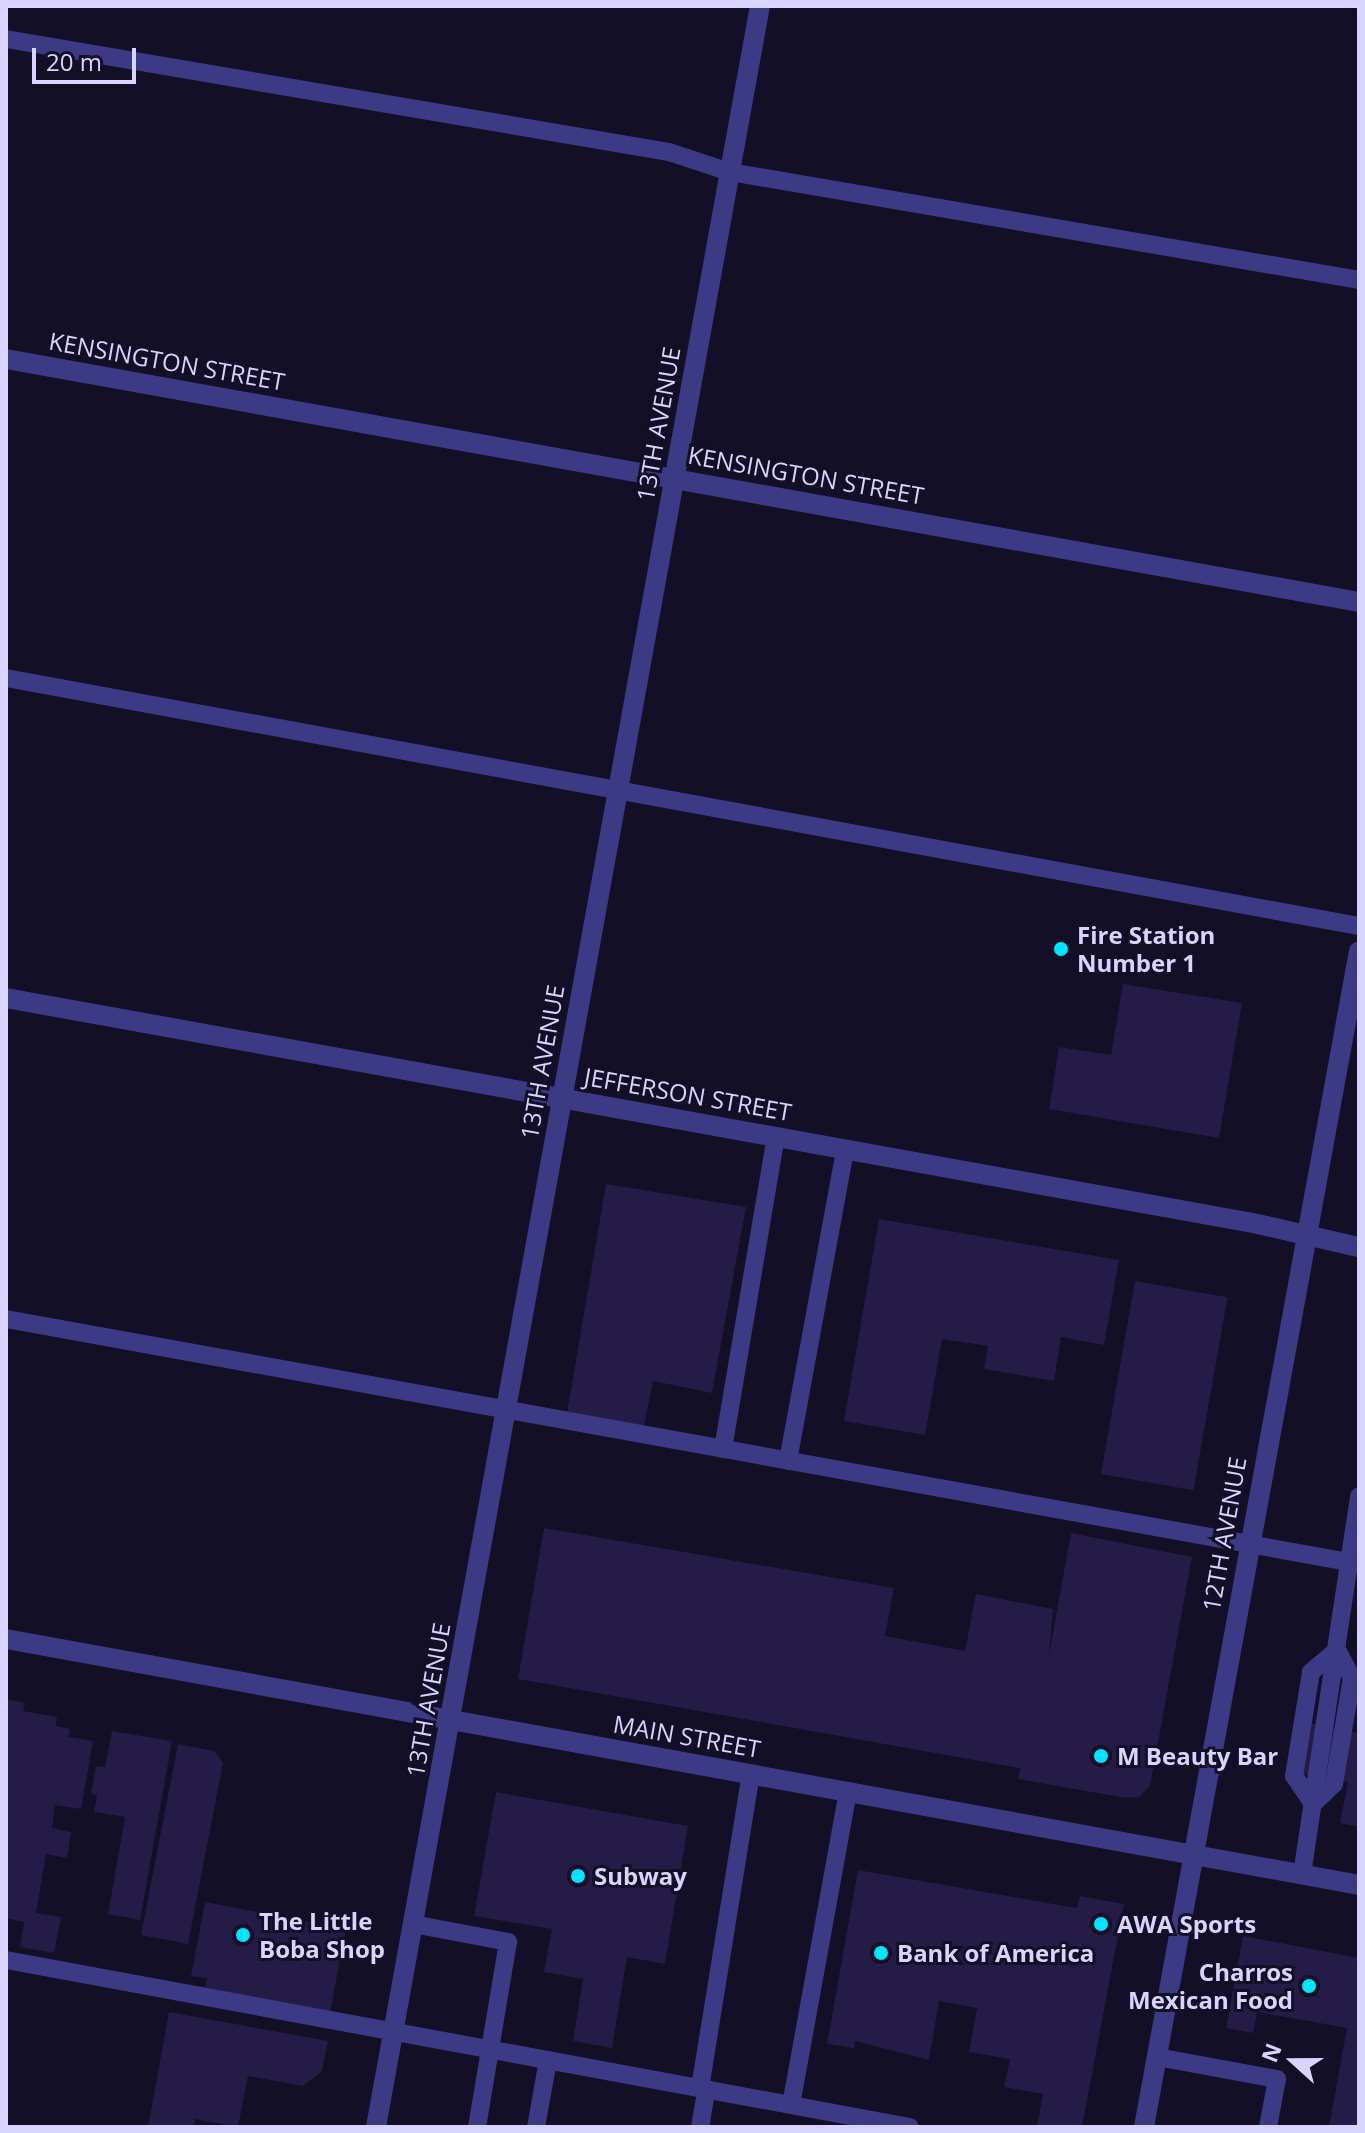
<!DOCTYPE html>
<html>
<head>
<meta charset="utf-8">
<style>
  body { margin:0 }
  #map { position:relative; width:1365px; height:2133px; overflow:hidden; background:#130f26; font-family:"Open Sans",sans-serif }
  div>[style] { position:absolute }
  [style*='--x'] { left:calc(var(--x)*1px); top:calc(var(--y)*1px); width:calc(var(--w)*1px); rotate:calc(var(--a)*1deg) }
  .building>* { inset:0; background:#241b47; transform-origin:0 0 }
  .lane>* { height:18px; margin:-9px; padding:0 9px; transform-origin:9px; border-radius:9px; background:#3d3a85 }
  .street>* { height:20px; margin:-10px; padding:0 10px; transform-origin:10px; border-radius:10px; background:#3d3a85 }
  .dots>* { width:22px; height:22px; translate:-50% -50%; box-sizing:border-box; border:4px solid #130f26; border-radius:50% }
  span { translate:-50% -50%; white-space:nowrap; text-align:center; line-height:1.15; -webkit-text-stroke:6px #130f26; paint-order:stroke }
  .street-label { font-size:24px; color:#d9d4ff }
  .poi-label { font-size:24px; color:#d9d4ff; font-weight:700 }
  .left { translate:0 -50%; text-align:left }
  .right { translate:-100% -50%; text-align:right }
  .frame { position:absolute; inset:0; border:8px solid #d9d4ff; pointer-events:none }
  .north { position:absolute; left:1253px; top:2021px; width:80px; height:80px; -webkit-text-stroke:6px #130f26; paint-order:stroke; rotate:291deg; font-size:22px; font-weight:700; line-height:32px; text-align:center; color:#d9d4ff }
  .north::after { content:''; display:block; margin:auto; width:28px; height:36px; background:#d9d4ff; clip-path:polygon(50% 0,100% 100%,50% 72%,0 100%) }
  .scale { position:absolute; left:32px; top:48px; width:104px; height:36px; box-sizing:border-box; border:4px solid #d9d4ff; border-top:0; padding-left:10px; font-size:24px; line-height:28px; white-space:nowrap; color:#d9d4ff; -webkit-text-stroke:6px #130f26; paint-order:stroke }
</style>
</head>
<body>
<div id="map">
  <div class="building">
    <div style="clip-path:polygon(1123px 984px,1242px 1003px,1219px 1138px,1049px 1109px,1059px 1047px,1111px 1055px)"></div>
    <div style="clip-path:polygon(606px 1184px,746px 1207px,712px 1393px,653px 1381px,643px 1431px,566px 1419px)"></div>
    <div style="clip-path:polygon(879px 1219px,1119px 1260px,1104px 1345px,1061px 1337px,1054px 1381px,984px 1369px,988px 1346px,942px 1339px,925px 1435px,844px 1421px)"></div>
    <div style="left:1135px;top:1281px;width:94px;height:196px;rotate:10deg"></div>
    <div style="clip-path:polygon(544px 1528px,894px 1588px,885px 1636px,965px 1651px,976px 1594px,1053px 1609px,1049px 1655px,1071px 1533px,1192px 1557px,1150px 1786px,1139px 1797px,1126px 1798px,1018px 1779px,1020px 1768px,518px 1679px)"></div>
    <div style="clip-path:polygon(6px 1699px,25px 1703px,23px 1711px,57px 1717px,56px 1726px,70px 1729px,69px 1737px,93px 1741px,81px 1809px,55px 1805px,52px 1828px,71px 1832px,67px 1858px,46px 1854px,36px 1913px,61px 1917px,54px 1953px,20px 1947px,24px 1922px,6px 1918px)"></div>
    <div style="clip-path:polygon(1307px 1723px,1359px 1733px,1359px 1827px,1340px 1823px,1348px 1782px,1298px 1773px)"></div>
    <div style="clip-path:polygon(112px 1731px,172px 1741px,140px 1920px,108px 1914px,125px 1817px,94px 1812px,97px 1795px,91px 1794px,96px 1766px,105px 1767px)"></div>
    <div style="clip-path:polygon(178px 1744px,214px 1751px,223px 1763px,188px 1944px,141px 1935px)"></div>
    <div style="clip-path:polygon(496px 1792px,688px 1826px,665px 1964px,627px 1957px,612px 2048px,573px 2041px,583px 1979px,544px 1972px,552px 1929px,474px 1916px)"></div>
    <div style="clip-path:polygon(858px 1870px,1077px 1908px,1080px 1896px,1124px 1904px,1082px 2127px,1037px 2127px,1043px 2094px,1004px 2087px,1010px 2059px,969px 2052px,977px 2008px,939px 2001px,929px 2060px,855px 2041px,854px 2048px,827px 2044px)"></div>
    <div style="clip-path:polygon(205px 1902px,346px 1929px,330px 2012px,205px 1989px,207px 1978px,191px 1976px)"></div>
    <div style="clip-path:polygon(1243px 1936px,1359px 1958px,1359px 2127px,1329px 2127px,1347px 2028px,1257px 2012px,1253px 2033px,1226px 2028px)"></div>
    <div style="clip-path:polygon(169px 2012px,328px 2041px,322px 2071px,303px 2086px,248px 2076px,238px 2127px,195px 2119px,193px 2127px,148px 2127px)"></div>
  </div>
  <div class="lane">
    <div style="--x:6;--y:39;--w:673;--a:9.67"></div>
    <div style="--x:669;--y:152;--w:64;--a:18.2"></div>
    <div style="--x:730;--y:172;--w:638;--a:9.74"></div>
    <div style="--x:6;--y:678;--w:1376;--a:10.39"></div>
    <div style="--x:6;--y:1319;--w:1375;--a:10.26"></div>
    <div style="--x:723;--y:1449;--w:316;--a:-80.4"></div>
    <div style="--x:788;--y:1461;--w:317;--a:-79.6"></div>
    <div style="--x:1313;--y:1804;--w:34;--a:-124"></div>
    <div style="--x:1294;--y:1776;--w:105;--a:-80.7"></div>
    <div style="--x:1311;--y:1672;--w:34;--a:-40"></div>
    <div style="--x:1313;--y:1804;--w:29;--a:-44"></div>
    <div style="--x:1334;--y:1784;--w:108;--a:-80.4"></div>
    <div style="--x:1352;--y:1678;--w:32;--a:-118"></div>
    <div style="--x:1302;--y:1874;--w:382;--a:-81.4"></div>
    <div style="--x:413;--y:1924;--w:97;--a:10.7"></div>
    <div style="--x:508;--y:1942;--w:188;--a:99.5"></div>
    <div style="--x:6;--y:1960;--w:919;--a:10.47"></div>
    <div style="--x:1157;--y:2057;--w:122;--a:10.4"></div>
    <div style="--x:1277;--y:2079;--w:49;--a:100.6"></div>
    <div style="--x:700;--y:2088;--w:318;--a:-80.8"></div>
    <div style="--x:791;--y:2105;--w:319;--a:-79.7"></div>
    <div style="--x:536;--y:2127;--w:68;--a:-79.8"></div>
    <div style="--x:700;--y:2127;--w:39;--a:-80"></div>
  </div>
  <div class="street">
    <div style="--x:6;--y:359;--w:1375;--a:10.18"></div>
    <div style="--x:6;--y:998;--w:1267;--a:10.23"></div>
    <div style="--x:1253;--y:1223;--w:109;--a:12.8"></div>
    <div style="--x:6;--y:1639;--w:1375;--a:10.3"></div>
    <div style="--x:376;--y:2127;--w:2155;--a:-79.74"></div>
    <div style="--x:1144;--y:2127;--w:1195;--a:-79.64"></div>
  </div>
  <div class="dots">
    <div style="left:1061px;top:949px;background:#00e5ff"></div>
    <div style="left:1101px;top:1756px;background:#00e5ff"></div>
    <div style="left:578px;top:1876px;background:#00e5ff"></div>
    <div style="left:1101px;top:1924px;background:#00e5ff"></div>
    <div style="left:243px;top:1935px;background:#00e5ff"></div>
    <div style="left:881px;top:1953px;background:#00e5ff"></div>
    <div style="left:1309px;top:1986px;background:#00e5ff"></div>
  </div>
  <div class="street-label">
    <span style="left:167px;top:361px;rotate:10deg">KENSINGTON STREET</span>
    <span style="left:658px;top:424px;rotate:-80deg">13TH AVENUE</span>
    <span style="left:806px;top:475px;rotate:10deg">KENSINGTON STREET</span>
    <span style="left:542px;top:1062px;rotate:-80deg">13TH AVENUE</span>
    <span style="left:688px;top:1094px;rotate:10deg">JEFFERSON STREET</span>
    <span style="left:1224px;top:1534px;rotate:-80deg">12TH AVENUE</span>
    <span style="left:428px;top:1700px;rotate:-80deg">13TH AVENUE</span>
    <span style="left:687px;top:1736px;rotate:10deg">MAIN STREET</span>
  </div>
  <div class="poi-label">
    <span class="left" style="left:1077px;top:949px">Fire Station<br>Number 1</span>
    <span class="left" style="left:1117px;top:1756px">M Beauty Bar</span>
    <span class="left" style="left:594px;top:1876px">Subway</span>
    <span class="left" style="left:259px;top:1935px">The Little<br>Boba Shop</span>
    <span class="left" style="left:1117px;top:1924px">AWA Sports</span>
    <span class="left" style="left:897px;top:1953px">Bank of America</span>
    <span class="right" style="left:1293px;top:1986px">Charros<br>Mexican Food</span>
  </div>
  <div class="frame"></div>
  <div class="north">N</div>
  <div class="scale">20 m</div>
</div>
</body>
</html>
